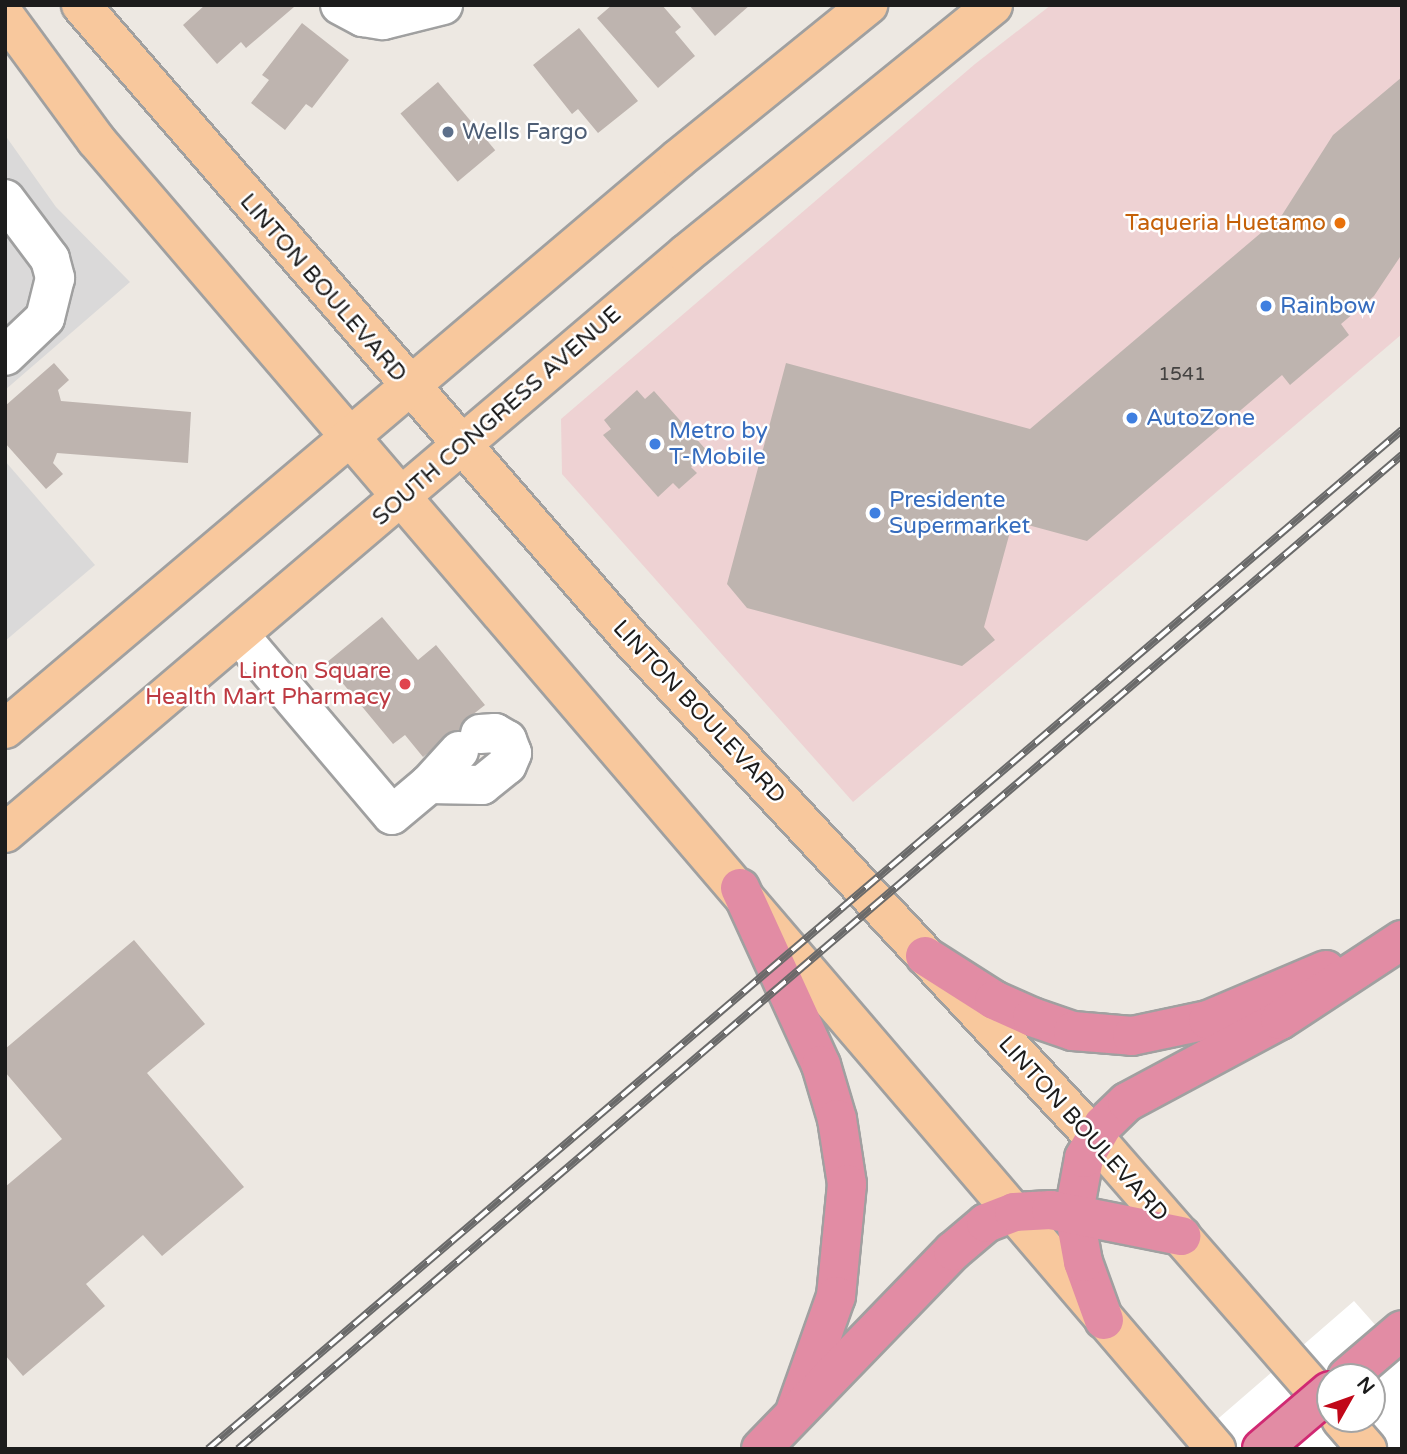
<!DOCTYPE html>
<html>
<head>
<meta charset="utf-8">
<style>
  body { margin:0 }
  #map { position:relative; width:1407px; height:1454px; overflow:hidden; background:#ede8e2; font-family:"Varela Round",sans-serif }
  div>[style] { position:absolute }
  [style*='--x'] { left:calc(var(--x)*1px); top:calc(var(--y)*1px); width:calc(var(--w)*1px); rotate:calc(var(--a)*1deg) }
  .residential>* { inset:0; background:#dad9d9 }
  .commercial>* { inset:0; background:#eed2d3 }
  .pier>* { inset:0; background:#fff }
  .building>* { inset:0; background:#beb4af; transform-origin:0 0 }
  .roads { filter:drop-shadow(2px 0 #a0a0a0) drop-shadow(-2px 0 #a0a0a0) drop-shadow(0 2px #a0a0a0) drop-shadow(0 -2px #a0a0a0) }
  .minor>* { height:38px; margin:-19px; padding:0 19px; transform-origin:19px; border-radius:19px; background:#fff }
  .major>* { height:38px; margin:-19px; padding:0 19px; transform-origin:19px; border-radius:19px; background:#f8c89d }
  .highway>* { height:38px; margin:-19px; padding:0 19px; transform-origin:19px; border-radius:19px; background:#e28ca4 }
  .rail>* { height:8px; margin-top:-4px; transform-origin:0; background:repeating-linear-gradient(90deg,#fff 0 16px,#6a6a6a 0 32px); box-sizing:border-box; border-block:2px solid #6a6a6a }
  .bridges { filter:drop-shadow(2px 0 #d02a73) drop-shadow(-2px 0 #d02a73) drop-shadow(0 2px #d02a73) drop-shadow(0 -2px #d02a73) }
  .highway-bridge>* { height:38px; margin:-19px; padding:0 19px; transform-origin:19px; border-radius:19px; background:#e28ca4 }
  .dots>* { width:19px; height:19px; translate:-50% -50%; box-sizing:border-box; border:4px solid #fff; border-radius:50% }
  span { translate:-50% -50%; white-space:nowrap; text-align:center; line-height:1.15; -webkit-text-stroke:5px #fff; paint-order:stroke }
  .number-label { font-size:19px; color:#444241 }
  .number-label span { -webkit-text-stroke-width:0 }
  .service-label { font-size:23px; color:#4e5e75 }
  .left { translate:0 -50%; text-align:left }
  .food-label { font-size:23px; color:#c56008 }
  .right { translate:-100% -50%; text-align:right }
  .street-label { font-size:23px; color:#1c1c1c }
  .shop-label { font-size:23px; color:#366cbe }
  .health-label { font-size:23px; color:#be3a42 }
  .frame { position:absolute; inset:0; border:7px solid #1c1c1c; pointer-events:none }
  .north { position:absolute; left:1316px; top:1363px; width:70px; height:70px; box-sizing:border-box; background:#fff; border:2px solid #a4a4a4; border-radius:50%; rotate:50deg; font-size:19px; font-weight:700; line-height:28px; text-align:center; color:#1c1c1c }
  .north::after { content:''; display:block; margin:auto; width:24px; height:32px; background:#c10819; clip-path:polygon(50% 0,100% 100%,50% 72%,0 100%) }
</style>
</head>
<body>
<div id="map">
  <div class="residential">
    <div style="clip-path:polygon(5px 135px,56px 207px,130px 282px,5px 390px)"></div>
    <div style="clip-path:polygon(5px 461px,95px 565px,5px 641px)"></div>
  </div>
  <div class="commercial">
    <div style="clip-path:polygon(1051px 5px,1402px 5px,1402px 334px,853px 802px,562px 474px,561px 419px,975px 64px)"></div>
  </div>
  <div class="pier">
    <div style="clip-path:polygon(evenodd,1354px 1301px,1402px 1355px,1402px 1449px,1183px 1449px,1354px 1301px,1330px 1377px,1372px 1377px,1372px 1419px,1330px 1419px,1330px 1377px)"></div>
  </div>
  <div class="building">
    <div style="clip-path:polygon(205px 5px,292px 5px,294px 7px,246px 48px,241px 42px,217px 64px,183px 25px)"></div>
    <div style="clip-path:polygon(612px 5px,662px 5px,681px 27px,675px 32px,695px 56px,658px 88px,597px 18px)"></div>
    <div style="clip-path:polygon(689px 5px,750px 5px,715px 36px)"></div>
    <div style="clip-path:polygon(302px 23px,349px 60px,312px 108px,306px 104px,285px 130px,251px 103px,269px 80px,262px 75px)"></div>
    <div style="clip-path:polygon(579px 28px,638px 101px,598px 133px,578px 109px,572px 114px,533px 65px)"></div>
    <div style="clip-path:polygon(1402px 77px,1402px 254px,1374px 296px,1341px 324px,1349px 335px,1290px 385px,1282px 375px,1087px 541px,1013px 521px,984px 627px,995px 640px,962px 666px,747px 608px,727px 584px,786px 363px,1030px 429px,1282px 215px,1333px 135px)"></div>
    <div style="left:438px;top:82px;width:89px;height:49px;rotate:50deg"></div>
    <div style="clip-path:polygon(54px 363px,69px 380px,58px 390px,61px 401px,191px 412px,188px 463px,57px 453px,53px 463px,63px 474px,46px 489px,5px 443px,5px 406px)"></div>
    <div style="clip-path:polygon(637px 390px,645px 399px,654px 391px,708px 452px,691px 467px,697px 473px,679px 489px,673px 483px,658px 497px,603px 435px,611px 429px,604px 420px)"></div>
    <div style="clip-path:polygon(382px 617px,418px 660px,436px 645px,485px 705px,467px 719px,490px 746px,469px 763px,448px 737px,423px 757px,405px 735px,393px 744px,326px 663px)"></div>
    <div style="clip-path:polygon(134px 940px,205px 1024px,147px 1073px,244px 1187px,162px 1256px,143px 1235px,86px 1284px,105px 1306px,23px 1376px,5px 1355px,5px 1187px,62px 1139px,5px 1072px,5px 1049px)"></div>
  </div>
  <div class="roads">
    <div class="minor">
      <div style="--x:340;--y:5;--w:26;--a:28"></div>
      <div style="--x:363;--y:17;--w:20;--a:9"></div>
      <div style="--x:383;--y:20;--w:62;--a:-14"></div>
      <div style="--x:5;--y:199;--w:75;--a:53.1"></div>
      <div style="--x:50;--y:259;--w:20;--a:75"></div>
      <div style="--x:55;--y:278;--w:41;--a:104"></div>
      <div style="--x:45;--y:318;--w:55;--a:136.5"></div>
      <div style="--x:241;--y:637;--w:233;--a:49.7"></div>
      <div style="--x:392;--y:815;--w:48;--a:-40"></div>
      <div style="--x:459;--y:751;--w:45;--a:132.3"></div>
      <div style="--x:429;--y:784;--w:53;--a:1.1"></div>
      <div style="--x:482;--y:785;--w:32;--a:-39"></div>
      <div style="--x:507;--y:765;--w:13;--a:-67"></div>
      <div style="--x:512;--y:753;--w:14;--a:-111"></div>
      <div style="--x:507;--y:740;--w:14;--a:-150"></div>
      <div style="--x:495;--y:733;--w:15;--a:176"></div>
    </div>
    <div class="major">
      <div style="--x:81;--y:5;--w:838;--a:49.06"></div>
      <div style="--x:630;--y:638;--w:683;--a:47.08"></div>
      <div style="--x:1095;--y:1138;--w:357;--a:48.9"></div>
      <div style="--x:5;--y:16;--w:154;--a:53.7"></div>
      <div style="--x:96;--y:140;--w:1723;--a:49.45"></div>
      <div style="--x:5;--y:729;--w:882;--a:-40.26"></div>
      <div style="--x:678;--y:159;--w:245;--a:-39"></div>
      <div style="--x:5;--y:833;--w:894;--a:-40.37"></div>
      <div style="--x:686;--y:254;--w:395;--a:-39"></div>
      <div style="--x:1341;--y:1419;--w:40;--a:49"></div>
    </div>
    <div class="highway">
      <div style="--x:740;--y:888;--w:195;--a:65.4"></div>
      <div style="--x:821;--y:1065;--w:56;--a:73.5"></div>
      <div style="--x:837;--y:1119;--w:66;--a:81.3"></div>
      <div style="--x:847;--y:1184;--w:113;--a:95.6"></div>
      <div style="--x:836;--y:1296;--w:120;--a:109.5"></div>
      <div style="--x:925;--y:956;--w:82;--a:32.5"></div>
      <div style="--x:994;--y:1000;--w:42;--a:24.1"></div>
      <div style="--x:1032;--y:1017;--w:43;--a:18.9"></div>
      <div style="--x:1073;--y:1031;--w:59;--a:4.8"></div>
      <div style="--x:1132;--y:1036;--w:78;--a:-11.9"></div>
      <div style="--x:1208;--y:1020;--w:128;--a:-23"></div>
      <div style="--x:1104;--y:1320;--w:62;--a:-109.9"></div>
      <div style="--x:1083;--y:1262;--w:51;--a:-100.2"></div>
      <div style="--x:1074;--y:1212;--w:55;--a:-79.5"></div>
      <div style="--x:1084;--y:1158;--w:38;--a:-60"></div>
      <div style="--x:1103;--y:1125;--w:33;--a:-44"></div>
      <div style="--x:1127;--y:1102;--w:174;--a:-28.2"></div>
      <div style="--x:1280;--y:1020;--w:146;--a:-33.3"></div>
      <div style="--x:1347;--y:1377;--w:72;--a:-40.5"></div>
      <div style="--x:761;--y:1449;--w:276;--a:-45.9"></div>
      <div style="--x:953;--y:1251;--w:43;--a:-40.3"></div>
      <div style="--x:986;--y:1223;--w:30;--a:-21"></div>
      <div style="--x:1014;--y:1212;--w:37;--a:-3"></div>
      <div style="--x:1051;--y:1210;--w:133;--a:11.3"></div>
    </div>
  </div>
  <div class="rail">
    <div style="--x:208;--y:1449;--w:1570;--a:-40.48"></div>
    <div style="--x:238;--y:1449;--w:1531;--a:-40.5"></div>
  </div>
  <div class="bridges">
    <div class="highway-bridge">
      <div style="--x:1262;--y:1449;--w:89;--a:-40.5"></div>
    </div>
  </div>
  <div class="dots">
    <div style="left:448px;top:132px;background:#5c6f8a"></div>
    <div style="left:1340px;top:223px;background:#e8710a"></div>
    <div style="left:1266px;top:306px;background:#3f7fe0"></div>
    <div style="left:1132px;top:418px;background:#3f7fe0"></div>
    <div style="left:655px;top:444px;background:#3f7fe0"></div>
    <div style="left:875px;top:513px;background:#3f7fe0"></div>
    <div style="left:405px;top:684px;background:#e0444e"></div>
  </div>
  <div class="number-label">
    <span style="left:1182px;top:375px">1541</span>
  </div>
  <div class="service-label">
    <span class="left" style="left:462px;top:132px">Wells Fargo</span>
  </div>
  <div class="food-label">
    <span class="right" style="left:1326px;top:223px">Taqueria Huetamo</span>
  </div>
  <div class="street-label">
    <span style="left:323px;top:288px;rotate:49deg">LINTON BOULEVARD</span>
    <span style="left:497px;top:416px;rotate:-41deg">SOUTH CONGRESS AVENUE</span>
    <span style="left:699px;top:712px;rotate:47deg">LINTON BOULEVARD</span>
    <span style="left:1083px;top:1129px;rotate:48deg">LINTON BOULEVARD</span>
  </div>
  <div class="shop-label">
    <span class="left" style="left:1280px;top:306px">Rainbow</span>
    <span class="left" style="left:1146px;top:418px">AutoZone</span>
    <span class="left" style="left:669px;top:444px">Metro by<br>T-Mobile</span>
    <span class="left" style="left:889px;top:513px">Presidente<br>Supermarket</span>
  </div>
  <div class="health-label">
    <span class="right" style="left:391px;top:684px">Linton Square<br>Health Mart Pharmacy</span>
  </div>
  <div class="frame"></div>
  <div class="north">N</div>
</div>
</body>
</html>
